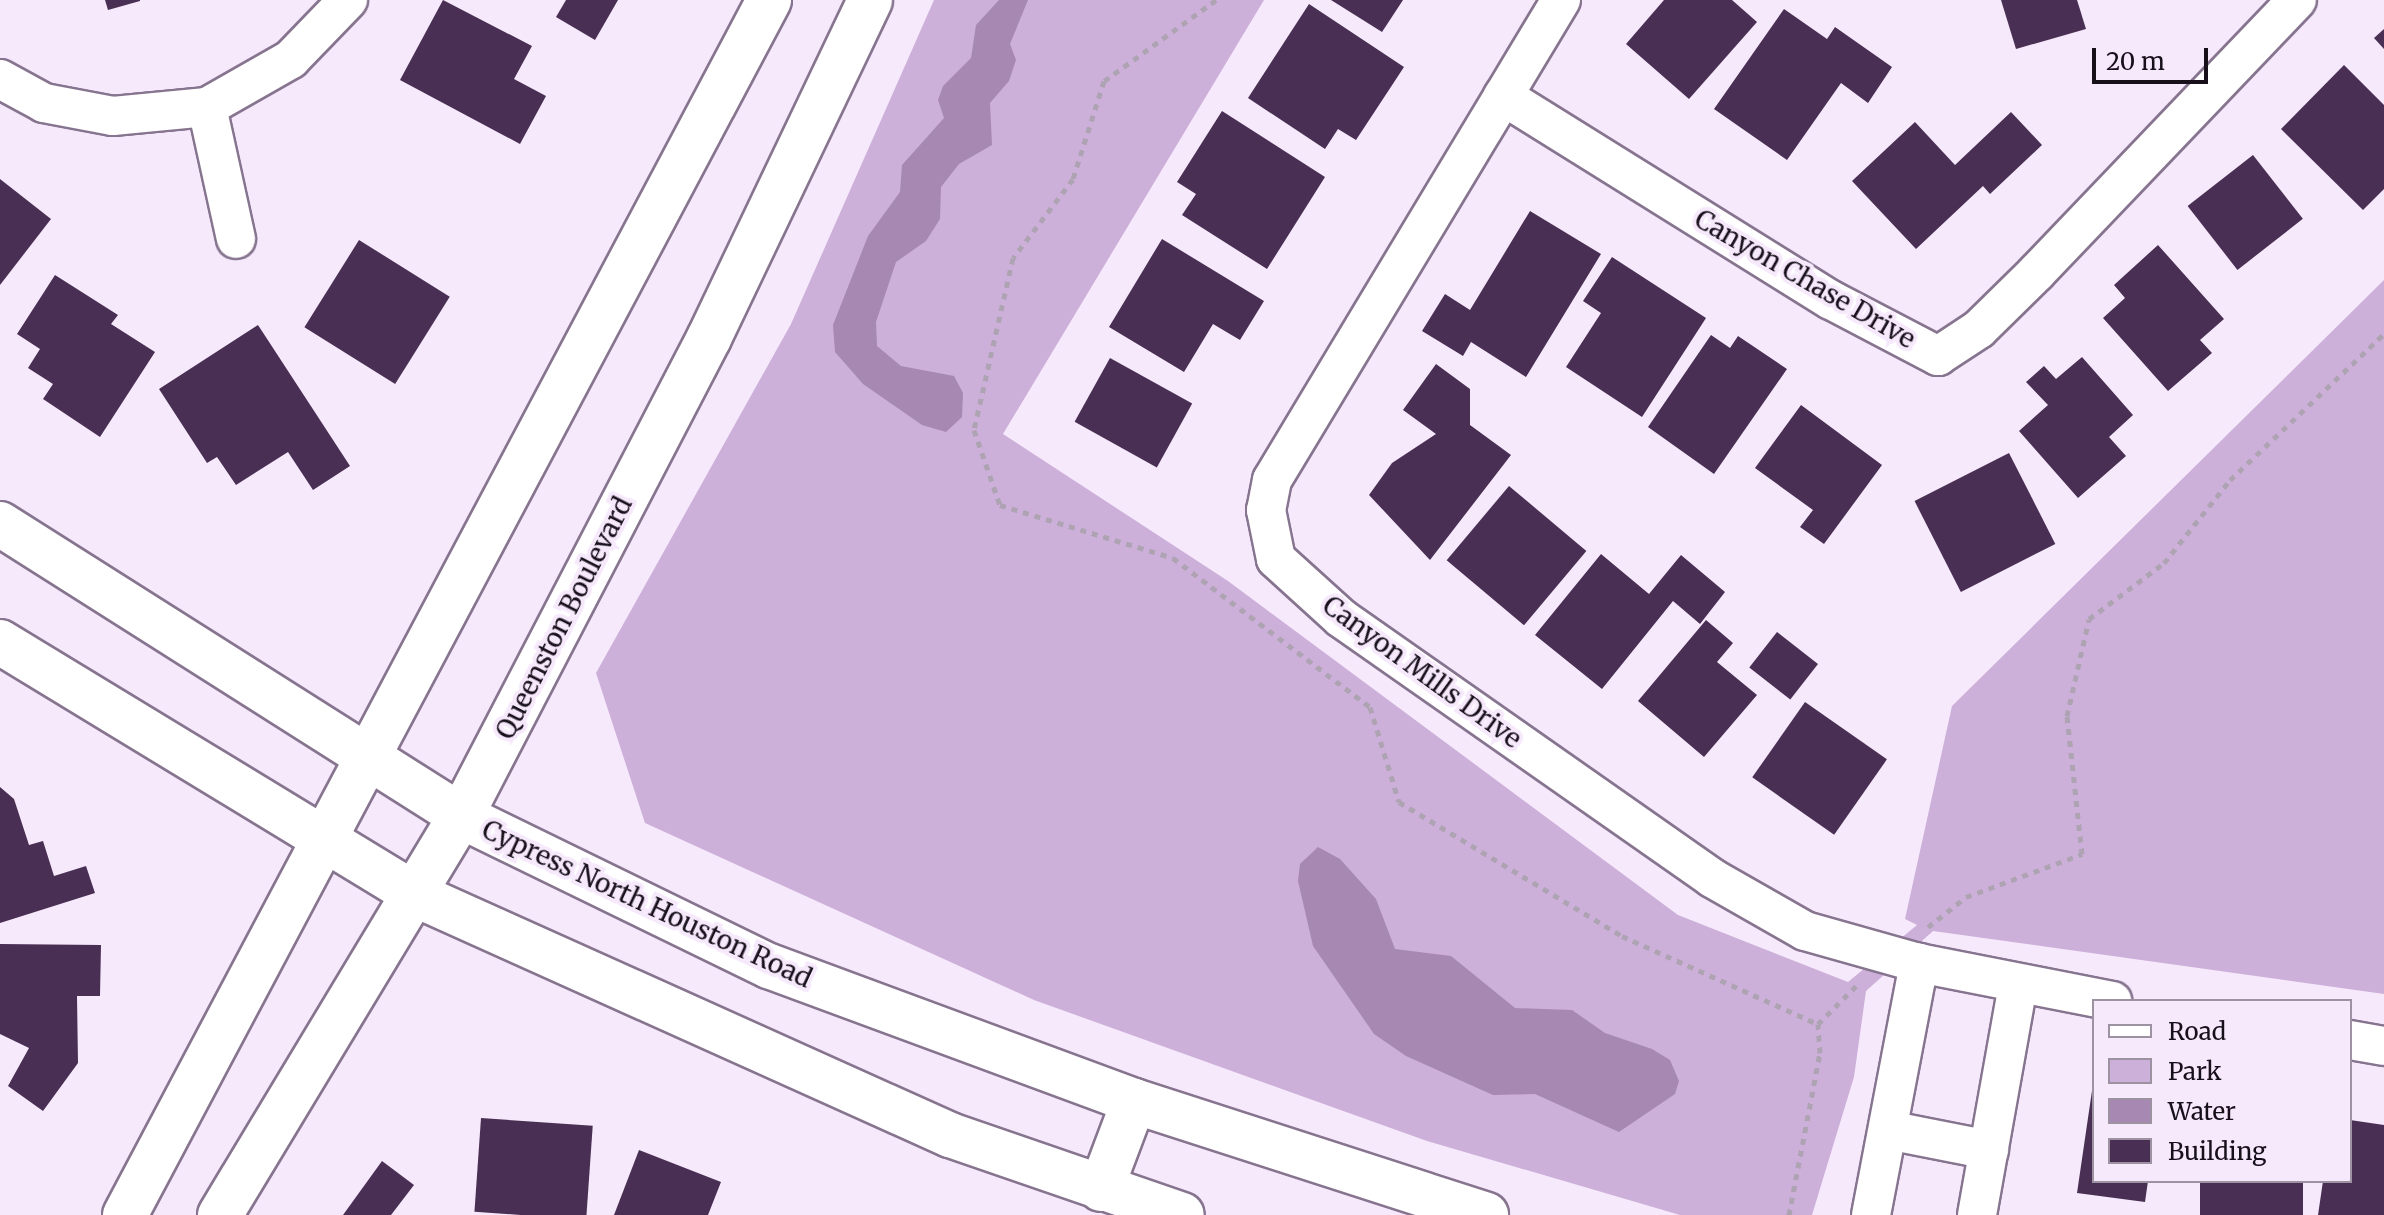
<!DOCTYPE html>
<html>
<head>
<meta charset="utf-8">
<style>
  body { margin:0 }
  #map { position:relative; width:2384px; height:1215px; overflow:hidden; background:#f6e9fc; font-family:Merriweather,serif }
  div>[style] { position:absolute }
  [style*='--x'] { left:calc(var(--x)*1px); top:calc(var(--y)*1px); width:calc(var(--w)*1px); rotate:calc(var(--a)*1deg) }
  .green>* { inset:0; background:#cdb0d9 }
  .water>* { inset:0; background:#a688b2 }
  .building>* { inset:0; background:#492f53; transform-origin:0 0 }
  .path>* { height:5px; margin-top:-2.5px; transform-origin:0; background:repeating-linear-gradient(90deg,#aea3b3 0 6px,transparent 0 12px) }
  .roads { filter:drop-shadow(2px 0 #87748f) drop-shadow(-2px 0 #87748f) drop-shadow(0 2px #87748f) drop-shadow(0 -2px #87748f) }
  .minor>* { height:38px; margin:-19px; padding:0 19px; transform-origin:19px; border-radius:19px; background:#fff }
  .tertiary>* { height:44px; margin:-22px; padding:0 22px; transform-origin:22px; border-radius:22px; background:#fff }
  .secondary>* { height:44px; margin:-22px; padding:0 22px; transform-origin:22px; border-radius:22px; background:#fff }
  span { translate:-50% -50%; white-space:nowrap; text-align:center; line-height:1.15; -webkit-text-stroke:8px #f6e9fc; paint-order:stroke }
  .street-label { font-size:26px; color:#17101b }
  .legend { position:absolute; left:2092px; top:999px; width:260px; height:184px; box-sizing:border-box; background:#f6e9fc; border:2px solid #9d92a2; margin:0; padding:10px 14px; list-style:none; font-size:24px; color:#17101b }
  .legend li { display:flex; align-items:center; gap:16px; height:40px }
  .legend b { width:40px; border:2px solid #9d92a2 }
  .scale { position:absolute; left:2092px; top:48px; width:116px; height:36px; box-sizing:border-box; border:4px solid #17101b; border-top:0; padding-left:10px; font-size:24px; line-height:28px; white-space:nowrap; color:#17101b; -webkit-text-stroke:6px #f6e9fc; paint-order:stroke }
</style>
</head>
<body>
<div id="map">
  <div class="green">
    <div style="clip-path:polygon(934px 0,1264px 0,1003px 434px,1228px 581px,1678px 915px,1848px 982px,1917px 925px,1905px 919px,1952px 706px,2384px 280px,2384px 994px,1933px 931px,1866px 991px,1854px 1077px,1812px 1215px,1680px 1215px,1427px 1141px,1034px 1000px,645px 823px,596px 673px,791px 324px)"></div>
  </div>
  <div class="water">
    <div style="clip-path:polygon(999px 0,1028px 0,1010px 44px,1016px 60px,1009px 81px,990px 103px,992px 145px,959px 164px,941px 187px,940px 219px,926px 241px,896px 262px,876px 322px,877px 346px,901px 366px,954px 376px,963px 393px,962px 417px,946px 432px,922px 425px,863px 384px,835px 352px,833px 325px,868px 236px,900px 192px,902px 165px,944px 118px,938px 100px,943px 86px,971px 58px,976px 25px)"></div>
    <div style="clip-path:polygon(1318px 847px,1340px 859px,1376px 899px,1395px 949px,1451px 956px,1515px 1008px,1572px 1010px,1605px 1033px,1652px 1049px,1670px 1060px,1679px 1081px,1675px 1094px,1619px 1132px,1535px 1094px,1493px 1095px,1406px 1056px,1374px 1034px,1313px 946px,1298px 881px,1300px 864px)"></div>
  </div>
  <div class="building">
    <div style="clip-path:polygon(105px 0,140px 0,140px 1px,108px 10px)"></div>
    <div style="clip-path:polygon(443px 0,532px 46px,514px 79px,546px 96px,520px 144px,400px 80px)"></div>
    <div style="clip-path:polygon(566px 0,618px 0,595px 40px,556px 17px)"></div>
    <div style="clip-path:polygon(1331px 0,1403px 0,1382px 32px)"></div>
    <div style="clip-path:polygon(1664px 0,1732px 0,1757px 22px,1689px 99px,1626px 44px)"></div>
    <div style="clip-path:polygon(2001px 0,2077px 0,2086px 29px,2016px 49px)"></div>
    <div style="clip-path:polygon(1309px 4px,1404px 67px,1356px 140px,1338px 129px,1325px 149px,1248px 98px)"></div>
    <div style="clip-path:polygon(1784px 9px,1827px 39px,1835px 27px,1892px 67px,1868px 103px,1841px 83px,1787px 160px,1714px 109px)"></div>
    <div style="clip-path:polygon(2384px 29px,2384px 49px,2374px 38px)"></div>
    <div style="clip-path:polygon(2344px 65px,2384px 105px,2384px 189px,2363px 210px,2281px 129px)"></div>
    <div style="clip-path:polygon(1222px 111px,1325px 177px,1267px 269px,1182px 215px,1196px 194px,1177px 182px)"></div>
    <div style="clip-path:polygon(2011px 112px,2042px 145px,1990px 194px,1983px 186px,1916px 249px,1852px 181px,1915px 122px,1955px 165px)"></div>
    <div style="left:2253px;top:155px;width:81px;height:83px;rotate:52deg"></div>
    <div style="clip-path:polygon(0 179px,51px 219px,0 285px)"></div>
    <div style="clip-path:polygon(1530px 211px,1601px 254px,1526px 377px,1471px 342px,1463px 356px,1422px 331px,1445px 294px,1470px 310px)"></div>
    <div style="clip-path:polygon(1162px 239px,1264px 301px,1240px 340px,1213px 324px,1184px 372px,1109px 327px)"></div>
    <div style="left:359px;top:240px;width:107px;height:103px;rotate:32deg"></div>
    <div style="clip-path:polygon(2158px 245px,2224px 319px,2200px 340px,2212px 353px,2168px 391px,2103px 318px,2125px 298px,2114px 285px)"></div>
    <div style="clip-path:polygon(1612px 257px,1706px 318px,1642px 417px,1566px 367px,1601px 313px,1583px 301px)"></div>
    <div style="clip-path:polygon(55px 275px,118px 315px,111px 324px,155px 352px,100px 437px,43px 399px,53px 384px,28px 368px,40px 349px,17px 334px)"></div>
    <div style="clip-path:polygon(258px 325px,350px 466px,313px 490px,288px 452px,236px 485px,217px 457px,207px 463px,159px 389px)"></div>
    <div style="clip-path:polygon(1711px 335px,1730px 348px,1738px 336px,1787px 369px,1714px 474px,1648px 427px)"></div>
    <div style="clip-path:polygon(2082px 357px,2133px 415px,2109px 437px,2126px 456px,2078px 498px,2019px 431px,2048px 405px,2026px 382px,2044px 366px,2056px 379px)"></div>
    <div style="left:1110px;top:358px;width:94px;height:73px;rotate:29deg"></div>
    <div style="clip-path:polygon(1436px 364px,1470px 389px,1470px 425px,1511px 455px,1430px 560px,1369px 495px,1392px 463px,1436px 434px,1403px 410px)"></div>
    <div style="clip-path:polygon(1801px 405px,1882px 465px,1824px 544px,1800px 527px,1813px 510px,1755px 468px)"></div>
    <div style="left:2009px;top:453px;width:102px;height:106px;rotate:63deg"></div>
    <div style="left:1509px;top:486px;width:101px;height:97px;rotate:40deg"></div>
    <div style="clip-path:polygon(1601px 554px,1649px 594px,1681px 555px,1725px 592px,1700px 624px,1673px 601px,1602px 689px,1535px 635px)"></div>
    <div style="clip-path:polygon(1706px 620px,1733px 643px,1717px 662px,1757px 695px,1704px 757px,1638px 701px)"></div>
    <div style="left:1777px;top:632px;width:52px;height:45px;rotate:38deg"></div>
    <div style="left:1805px;top:702px;width:100px;height:92px;rotate:35deg"></div>
    <div style="clip-path:polygon(0 787px,14px 799px,29px 845px,43px 841px,54px 876px,86px 866px,95px 893px,0 923px)"></div>
    <div style="clip-path:polygon(0 944px,101px 945px,100px 996px,77px 996px,78px 1063px,43px 1111px,8px 1086px,29px 1048px,0 1034px)"></div>
    <div style="clip-path:polygon(2094px 1077px,2094px 1181px,2148px 1181px,2145px 1202px,2077px 1193px)"></div>
    <div style="left:481px;top:1118px;width:112px;height:94px;rotate:4deg"></div>
    <div style="clip-path:polygon(2350px 1120px,2384px 1125px,2384px 1215px,2318px 1215px,2323px 1181px,2350px 1181px)"></div>
    <div style="clip-path:polygon(639px 1150px,721px 1182px,708px 1215px,614px 1215px)"></div>
    <div style="clip-path:polygon(382px 1161px,414px 1185px,391px 1215px,343px 1215px)"></div>
    <div style="left:2200px;top:1181px;width:103px;height:34px"></div>
  </div>
  <div class="path">
    <div style="--x:1216;--y:0;--w:138;--a:144.1"></div>
    <div style="--x:1104;--y:81;--w:103;--a:107.6"></div>
    <div style="--x:1073;--y:179;--w:99;--a:127.2"></div>
    <div style="--x:1013;--y:258;--w:176;--a:102.8"></div>
    <div style="--x:974;--y:430;--w:79;--a:70.9"></div>
    <div style="--x:1000;--y:505;--w:181;--a:17"></div>
    <div style="--x:1173;--y:558;--w:247;--a:37.1"></div>
    <div style="--x:1370;--y:707;--w:99;--a:73"></div>
    <div style="--x:1399;--y:802;--w:260;--a:31"></div>
    <div style="--x:1622;--y:936;--w:215;--a:24.2"></div>
    <div style="--x:1928;--y:927;--w:48;--a:-38.3"></div>
    <div style="--x:1966;--y:897;--w:124;--a:-20.3"></div>
    <div style="--x:2082;--y:854;--w:139;--a:-96.2"></div>
    <div style="--x:2067;--y:716;--w:99;--a:-77.2"></div>
    <div style="--x:2089;--y:619;--w:94;--a:-36.7"></div>
    <div style="--x:2164;--y:563;--w:106;--a:-51.5"></div>
    <div style="--x:2230;--y:480;--w:212;--a:-43.5"></div>
    <div style="--x:1789;--y:1215;--w:165;--a:-79.2"></div>
    <div style="--x:1820;--y:1053;--w:29;--a:-94"></div>
    <div style="--x:1818;--y:1024;--w:57;--a:-45"></div>
  </div>
  <div class="roads">
    <div class="minor">
      <div style="--x:1561;--y:0;--w:560;--a:121.05"></div>
      <div style="--x:1272;--y:480;--w:31;--a:101"></div>
      <div style="--x:1266;--y:510;--w:50;--a:78.5"></div>
      <div style="--x:1276;--y:559;--w:88;--a:42.2"></div>
      <div style="--x:1341;--y:618;--w:453;--a:35"></div>
      <div style="--x:1712;--y:878;--w:107;--a:29.7"></div>
      <div style="--x:1805;--y:931;--w:118;--a:15.7"></div>
      <div style="--x:1919;--y:963;--w:197;--a:11.1"></div>
      <div style="--x:0;--y:79;--w:50;--a:28.6"></div>
      <div style="--x:44;--y:103;--w:70;--a:10.7"></div>
      <div style="--x:113;--y:116;--w:94;--a:-5.5"></div>
      <div style="--x:207;--y:107;--w:97;--a:-29.7"></div>
      <div style="--x:291;--y:59;--w:82;--a:-46"></div>
      <div style="--x:1503;--y:96;--w:386;--a:31.9"></div>
      <div style="--x:1831;--y:300;--w:121;--a:27.6"></div>
      <div style="--x:1938;--y:356;--w:49;--a:-33.4"></div>
      <div style="--x:1979;--y:329;--w:81;--a:-44.5"></div>
      <div style="--x:2037;--y:272;--w:376;--a:-46.3"></div>
      <div style="--x:207;--y:107;--w:135;--a:77.6"></div>
      <div style="--x:2350;--y:1040;--w:35;--a:10"></div>
      <div style="--x:1888;--y:1130;--w:103;--a:11.2"></div>
      <div style="--x:1871;--y:1215;--w:257;--a:-79.2"></div>
      <div style="--x:1977;--y:1215;--w:234;--a:-79.9"></div>
    </div>
    <div class="tertiary">
      <div style="--x:461;--y:816;--w:343;--a:26"></div>
      <div style="--x:769;--y:966;--w:389;--a:20.3"></div>
      <div style="--x:1134;--y:1101;--w:370;--a:17.9"></div>
      <div style="--x:414;--y:894;--w:588;--a:24.21"></div>
      <div style="--x:950;--y:1135;--w:245;--a:19"></div>
      <div style="--x:1101;--y:1189;--w:94;--a:-69.4"></div>
    </div>
    <div class="secondary">
      <div style="--x:0;--y:524;--w:546;--a:32.35"></div>
      <div style="--x:0;--y:642;--w:485;--a:31.3"></div>
      <div style="--x:125;--y:1215;--w:1375;--a:-62.07"></div>
      <div style="--x:220;--y:1215;--w:466;--a:-58.9"></div>
      <div style="--x:461;--y:816;--w:539;--a:-62.58"></div>
      <div style="--x:709;--y:338;--w:374;--a:-64.5"></div>
    </div>
  </div>
  <div class="street-label">
    <span style="left:1805px;top:279px;rotate:30deg">Canyon Chase Drive</span>
    <span style="left:564px;top:618px;rotate:-63deg">Queenston Boulevard</span>
    <span style="left:1422px;top:672px;rotate:36deg">Canyon Mills Drive</span>
    <span style="left:647px;top:904px;rotate:25deg">Cypress North Houston Road</span>
  </div>
  <ul class="legend">
  <li><b style="height:10px;background:#fff"></b>Road</li>
  <li><b style="height:22px;background:#cdb0d9"></b>Park</li>
  <li><b style="height:22px;background:#a688b2"></b>Water</li>
  <li><b style="height:22px;background:#492f53"></b>Building</li>
  </ul>
  <div class="scale">20 m</div>
</div>
</body>
</html>
